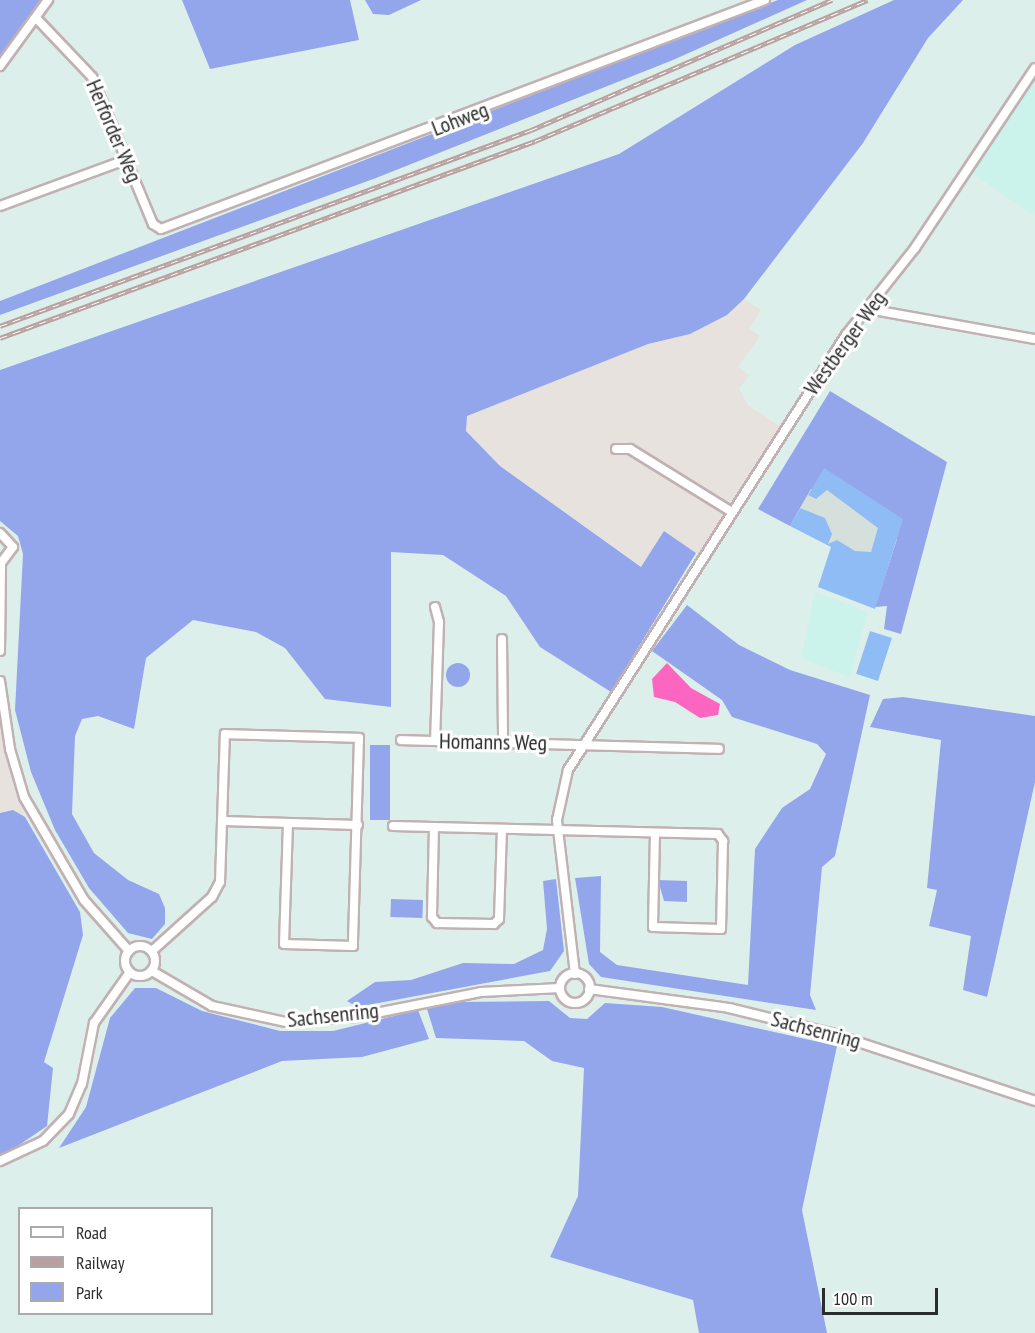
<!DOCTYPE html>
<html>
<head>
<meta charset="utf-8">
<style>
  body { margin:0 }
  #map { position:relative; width:1035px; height:1333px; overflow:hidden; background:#ddefea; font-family:"PT Sans Narrow",sans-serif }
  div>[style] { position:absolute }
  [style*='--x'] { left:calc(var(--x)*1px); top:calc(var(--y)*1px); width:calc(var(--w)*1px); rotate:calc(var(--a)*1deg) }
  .industrial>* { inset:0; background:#e7e2de }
  .education>* { inset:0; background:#cbf2eb }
  .green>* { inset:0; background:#94a6eb; transform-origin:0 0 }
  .round { border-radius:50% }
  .pitch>* { inset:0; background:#8fbcf4; transform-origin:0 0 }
  .plaza>* { inset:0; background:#d5dfdc }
  .water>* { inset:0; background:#fc66c0 }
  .roads { filter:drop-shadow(2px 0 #c1b1b2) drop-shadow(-2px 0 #c1b1b2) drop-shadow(0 2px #c1b1b2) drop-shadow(0 -2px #c1b1b2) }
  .minor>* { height:8px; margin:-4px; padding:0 4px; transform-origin:4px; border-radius:4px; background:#fff }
  .minor>.ring { margin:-4px; padding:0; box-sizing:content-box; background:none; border:8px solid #fff; border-radius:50% }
  .rail>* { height:4.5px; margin-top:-2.25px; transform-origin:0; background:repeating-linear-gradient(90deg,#fff 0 7px,#b99f9f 0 14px); box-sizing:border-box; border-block:2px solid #b99f9f }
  span { translate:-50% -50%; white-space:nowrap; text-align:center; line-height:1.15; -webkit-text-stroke:6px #fff; paint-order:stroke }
  .street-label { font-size:22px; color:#2c2c2c }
  .legend { position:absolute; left:18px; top:1207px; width:195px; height:108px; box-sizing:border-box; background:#fff; border:2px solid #ababab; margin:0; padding:8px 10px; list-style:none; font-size:18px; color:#2c2c2c }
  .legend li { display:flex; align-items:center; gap:12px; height:30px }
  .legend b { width:30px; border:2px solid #ababab }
  .scale { position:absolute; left:822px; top:1288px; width:116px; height:27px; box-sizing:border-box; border:3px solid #2c2c2c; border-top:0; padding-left:8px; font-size:18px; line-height:21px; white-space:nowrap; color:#2c2c2c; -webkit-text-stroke:4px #fff; paint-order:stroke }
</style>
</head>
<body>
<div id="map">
  <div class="industrial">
    <div style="clip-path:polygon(744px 299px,761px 310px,749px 328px,760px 336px,738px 367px,749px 375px,739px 389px,748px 405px,790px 433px,708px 561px,664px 531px,642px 567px,500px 466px,466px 431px,467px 416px,648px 344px,690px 334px,727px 315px)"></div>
    <div style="clip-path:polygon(0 710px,13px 784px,25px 817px,13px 810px,0 813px)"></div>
  </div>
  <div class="education">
    <div style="clip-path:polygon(1035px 76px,1035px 216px,973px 174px)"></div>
    <div style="clip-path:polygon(815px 592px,868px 612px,849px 677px,801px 658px)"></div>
  </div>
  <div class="green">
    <div style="clip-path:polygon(0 0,41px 0,0 58px)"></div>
    <div style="clip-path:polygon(182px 0,350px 0,359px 40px,210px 69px)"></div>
    <div style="clip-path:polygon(365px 0,421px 0,389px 15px,373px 14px)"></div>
    <div style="clip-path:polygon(778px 0,807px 0,673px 60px,376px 178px,0 315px,0 301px)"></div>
    <div style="clip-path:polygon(894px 0,963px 0,928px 38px,863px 143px,744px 299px,727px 315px,690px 334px,648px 344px,467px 416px,466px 431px,500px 466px,641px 567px,664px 531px,696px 553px,611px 692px,540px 647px,506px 596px,443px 555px,391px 552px,391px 707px,325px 699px,285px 648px,256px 632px,193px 620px,146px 658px,134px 729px,98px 716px,82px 719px,75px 736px,72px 814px,94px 853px,128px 880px,159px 894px,165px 908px,165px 924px,152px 939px,128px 933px,89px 888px,55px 830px,31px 772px,15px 710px,23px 554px,18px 536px,0 521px,0 370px,619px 154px,795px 45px)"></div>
    <div style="clip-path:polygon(830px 391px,947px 462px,901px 634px,884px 629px,887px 606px,875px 607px,897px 539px,811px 489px,790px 526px,758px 509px)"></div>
    <div style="clip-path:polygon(687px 605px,739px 645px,790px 670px,870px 695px,835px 856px,822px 867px,810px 995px,816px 1010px,601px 977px,589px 964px,575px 878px,601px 876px,600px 952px,617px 965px,748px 985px,755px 849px,782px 808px,810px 789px,826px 754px,817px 744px,732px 717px,722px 700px,652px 651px)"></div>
    <div class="round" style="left:446px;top:663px;width:24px;height:24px"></div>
    <div style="clip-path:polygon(903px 697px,1035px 716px,1035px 782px,987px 997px,963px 990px,971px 936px,929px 926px,937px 890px,927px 888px,941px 740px,870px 727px,883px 699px)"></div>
    <div style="left:370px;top:745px;width:20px;height:75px"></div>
    <div style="clip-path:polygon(13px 810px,25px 817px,80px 912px,83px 935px,44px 1062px,53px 1068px,47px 1126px,0 1158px,0 813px)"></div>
    <div style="clip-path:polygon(556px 879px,564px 951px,550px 971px,357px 1007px,347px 1001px,375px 982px,411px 980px,463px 963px,514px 964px,543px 950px,547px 929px,543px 881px)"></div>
    <div style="clip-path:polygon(658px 880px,687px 881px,687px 902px,664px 901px)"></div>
    <div style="left:391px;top:899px;width:32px;height:18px;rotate:2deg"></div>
    <div style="clip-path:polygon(135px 988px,156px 988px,202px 1011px,280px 1031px,333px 1031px,418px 1010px,429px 1039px,362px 1057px,282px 1061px,59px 1148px,86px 1107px,110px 1018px)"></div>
    <div style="clip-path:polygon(549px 1001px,570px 1018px,587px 1019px,605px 1003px,662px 1007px,837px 1046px,802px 1210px,827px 1333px,699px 1333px,693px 1300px,550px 1257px,578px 1196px,584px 1068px,552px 1061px,524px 1041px,436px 1038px,427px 1009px,455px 1002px)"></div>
  </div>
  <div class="pitch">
    <div style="clip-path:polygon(824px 468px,903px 519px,875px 609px,818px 587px,831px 547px,790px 526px)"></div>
    <div style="left:870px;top:631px;width:23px;height:45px;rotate:18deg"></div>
  </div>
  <div class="plaza">
    <div style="clip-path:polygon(827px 490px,878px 528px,871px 552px,855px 551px,837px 540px,828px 544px,832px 534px,825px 518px,800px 508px,808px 495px,816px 499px)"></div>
  </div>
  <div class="water">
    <div style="clip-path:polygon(667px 663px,691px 688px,720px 704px,718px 715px,700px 718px,675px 702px,654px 697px,652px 679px)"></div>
  </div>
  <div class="roads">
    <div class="minor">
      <div style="--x:38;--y:20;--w:79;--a:46.5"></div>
      <div style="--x:92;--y:77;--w:159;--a:67.5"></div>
      <div style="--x:153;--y:224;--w:9;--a:32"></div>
      <div style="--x:161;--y:229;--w:646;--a:-20.76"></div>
      <div style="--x:0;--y:66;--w:82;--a:-54"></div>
      <div style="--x:0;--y:206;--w:136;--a:-20.2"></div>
      <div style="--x:868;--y:309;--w:170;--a:10.2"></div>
      <div style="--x:616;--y:449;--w:14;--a:0"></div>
      <div style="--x:630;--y:449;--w:120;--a:31.7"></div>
      <div style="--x:0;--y:533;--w:19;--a:47"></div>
      <div style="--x:13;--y:547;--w:21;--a:127"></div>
      <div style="--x:435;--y:607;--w:16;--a:75"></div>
      <div style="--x:439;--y:622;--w:119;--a:91.9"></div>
      <div style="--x:502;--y:639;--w:104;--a:89.4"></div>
      <div style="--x:0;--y:651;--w:87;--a:-89.3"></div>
      <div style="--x:0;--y:681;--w:69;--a:81.6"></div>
      <div style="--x:10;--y:749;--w:50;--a:73.7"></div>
      <div style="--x:24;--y:797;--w:119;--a:59.8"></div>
      <div style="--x:84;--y:900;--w:68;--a:48.6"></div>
      <div style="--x:401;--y:740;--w:318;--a:1.6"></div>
      <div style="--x:223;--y:821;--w:135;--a:1.7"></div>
      <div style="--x:393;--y:826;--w:325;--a:1.4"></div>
      <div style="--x:718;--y:834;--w:9;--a:54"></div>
      <div style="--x:723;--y:841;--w:88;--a:91.3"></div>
      <div style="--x:721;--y:929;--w:68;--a:-178.3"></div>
      <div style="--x:653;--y:927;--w:93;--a:-88.8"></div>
      <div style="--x:434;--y:827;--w:90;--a:91.3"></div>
      <div style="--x:432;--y:917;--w:8;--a:50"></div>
      <div style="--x:437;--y:923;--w:57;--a:1"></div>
      <div style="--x:494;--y:924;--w:7;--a:-45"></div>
      <div style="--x:499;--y:919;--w:90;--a:-88.1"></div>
      <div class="ring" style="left:125px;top:946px;width:22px;height:22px"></div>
      <div style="--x:152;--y:951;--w:81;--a:-42"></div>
      <div style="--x:212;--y:897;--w:17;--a:-62"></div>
      <div style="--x:220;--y:882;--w:148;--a:-88.1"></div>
      <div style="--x:225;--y:734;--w:134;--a:1.7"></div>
      <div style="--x:359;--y:738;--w:208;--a:91.7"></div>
      <div style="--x:353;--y:946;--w:69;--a:-178.3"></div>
      <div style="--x:284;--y:944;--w:121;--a:-88.1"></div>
      <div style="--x:152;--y:971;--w:69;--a:30.3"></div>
      <div style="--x:212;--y:1006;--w:76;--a:12.2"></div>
      <div style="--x:286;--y:1022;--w:70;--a:-4.1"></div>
      <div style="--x:356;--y:1017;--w:127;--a:-11.3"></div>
      <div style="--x:481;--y:992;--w:79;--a:-2.9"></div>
      <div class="ring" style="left:560px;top:973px;width:22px;height:22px"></div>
      <div style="--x:575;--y:974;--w:155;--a:-96.7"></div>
      <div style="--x:557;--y:820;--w:51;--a:-77.6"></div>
      <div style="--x:568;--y:770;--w:516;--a:-57.42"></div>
      <div style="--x:846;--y:335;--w:111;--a:-51.6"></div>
      <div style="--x:915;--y:248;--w:216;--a:-56.3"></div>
      <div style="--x:589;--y:989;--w:141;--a:7.7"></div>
      <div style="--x:729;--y:1008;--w:105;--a:13.8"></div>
      <div style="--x:831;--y:1033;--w:215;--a:18.4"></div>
      <div style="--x:0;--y:1161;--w:47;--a:-24.9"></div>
      <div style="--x:43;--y:1141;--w:37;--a:-46"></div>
      <div style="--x:69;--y:1114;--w:33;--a:-67"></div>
      <div style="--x:82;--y:1084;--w:62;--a:-78.9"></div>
      <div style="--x:94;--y:1023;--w:62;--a:-54.8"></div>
    </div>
  </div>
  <div class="rail">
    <div style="--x:0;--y:326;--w:566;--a:-20.26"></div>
    <div style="--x:531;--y:130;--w:328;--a:-23.4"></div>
    <div style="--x:0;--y:338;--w:570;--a:-20.21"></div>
    <div style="--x:535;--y:141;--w:361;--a:-23"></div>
  </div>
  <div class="street-label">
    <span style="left:460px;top:119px;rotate:-21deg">Lohweg</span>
    <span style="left:114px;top:131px;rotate:67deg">Herforder Weg</span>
    <span style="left:845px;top:343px;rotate:-54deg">Westberger Weg</span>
    <span style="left:493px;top:742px;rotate:1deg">Homanns Weg</span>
    <span style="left:333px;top:1015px;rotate:-6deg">Sachsenring</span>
    <span style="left:816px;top:1030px;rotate:15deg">Sachsenring</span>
  </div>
  <ul class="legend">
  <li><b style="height:8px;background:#fff"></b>Road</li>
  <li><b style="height:8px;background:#b99f9f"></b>Railway</li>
  <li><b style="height:16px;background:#94a6eb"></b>Park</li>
  </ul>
  <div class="scale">100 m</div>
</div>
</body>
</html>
